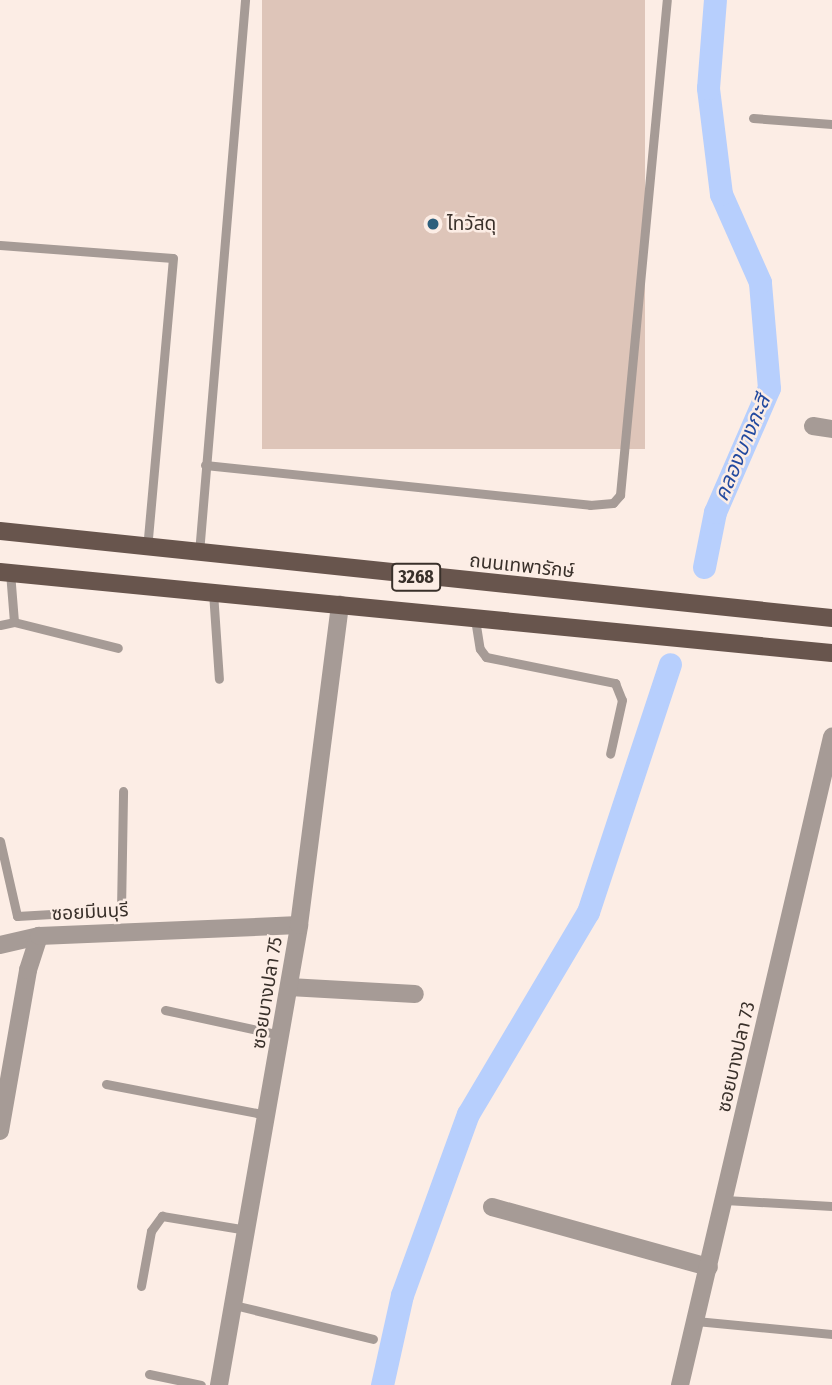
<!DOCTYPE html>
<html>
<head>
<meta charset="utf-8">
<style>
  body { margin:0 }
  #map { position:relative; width:832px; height:1385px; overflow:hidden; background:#fcede5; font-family:"Fira Sans Condensed","Noto Sans Thai",sans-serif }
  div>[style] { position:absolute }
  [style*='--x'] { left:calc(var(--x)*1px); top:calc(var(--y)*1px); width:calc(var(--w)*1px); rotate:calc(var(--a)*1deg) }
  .canal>* { height:23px; margin:-11.5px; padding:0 11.5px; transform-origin:11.5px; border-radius:11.5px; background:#b7cffd }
  .building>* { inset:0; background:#dec5b9; transform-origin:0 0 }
  .lane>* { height:9px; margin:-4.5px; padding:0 4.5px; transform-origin:4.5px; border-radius:4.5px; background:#a69b96 }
  .street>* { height:18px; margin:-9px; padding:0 9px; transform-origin:9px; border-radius:9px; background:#a69b96 }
  .primary>* { height:18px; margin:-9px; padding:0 9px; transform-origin:9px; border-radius:9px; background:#68554d }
  .dots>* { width:19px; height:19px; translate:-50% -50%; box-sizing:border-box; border:4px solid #fcede5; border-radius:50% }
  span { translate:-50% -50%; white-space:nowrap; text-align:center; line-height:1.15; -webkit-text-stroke:5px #fcede5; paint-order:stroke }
  .shield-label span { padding:2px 5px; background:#fcede5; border:2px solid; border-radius:5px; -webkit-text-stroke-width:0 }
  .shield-label { font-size:18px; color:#39302a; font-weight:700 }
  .poi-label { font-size:19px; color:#39302a }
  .left { translate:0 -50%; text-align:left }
  .street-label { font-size:19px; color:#39302a }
  .water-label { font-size:21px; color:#234a9f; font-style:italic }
</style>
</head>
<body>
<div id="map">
  <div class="canal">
    <div style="--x:704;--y:567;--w:56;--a:-78.7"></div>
    <div style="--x:715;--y:512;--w:135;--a:-66.5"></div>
    <div style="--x:769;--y:388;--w:106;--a:-94.9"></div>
    <div style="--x:760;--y:282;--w:96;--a:-113.9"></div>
    <div style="--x:721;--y:194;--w:107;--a:-97"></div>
    <div style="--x:708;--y:88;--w:88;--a:-85.5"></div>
    <div style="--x:382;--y:1385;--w:92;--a:-77.5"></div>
    <div style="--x:402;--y:1295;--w:193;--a:-70"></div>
    <div style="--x:468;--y:1114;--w:235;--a:-59.3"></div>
    <div style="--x:588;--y:912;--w:261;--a:-71.7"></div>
  </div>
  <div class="building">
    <div style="left:262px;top:0;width:383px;height:449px"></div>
  </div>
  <div class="lane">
    <div style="--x:753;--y:118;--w:79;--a:4.3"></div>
    <div style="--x:0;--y:245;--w:173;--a:4.3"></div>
    <div style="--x:173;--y:258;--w:290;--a:95.1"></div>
    <div style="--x:205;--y:465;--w:387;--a:5.9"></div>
    <div style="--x:590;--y:505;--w:23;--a:-5"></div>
    <div style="--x:613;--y:503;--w:11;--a:-49"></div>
    <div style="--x:620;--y:495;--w:497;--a:-84.6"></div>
    <div style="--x:199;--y:553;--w:555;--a:-85.24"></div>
    <div style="--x:10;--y:572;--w:50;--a:85.4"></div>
    <div style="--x:14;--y:622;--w:107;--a:14"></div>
    <div style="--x:213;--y:592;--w:87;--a:86.1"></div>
    <div style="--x:475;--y:619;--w:30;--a:81"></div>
    <div style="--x:480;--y:649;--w:10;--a:53"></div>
    <div style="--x:486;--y:657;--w:132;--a:11.4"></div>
    <div style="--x:615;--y:683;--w:18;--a:68"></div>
    <div style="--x:622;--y:700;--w:55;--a:102.5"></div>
    <div style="--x:0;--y:625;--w:14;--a:-12"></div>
    <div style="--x:0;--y:841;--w:77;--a:77.2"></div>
    <div style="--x:17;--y:916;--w:104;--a:-3.3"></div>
    <div style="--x:121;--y:910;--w:119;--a:-89"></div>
    <div style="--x:165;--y:1010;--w:119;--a:12.2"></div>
    <div style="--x:106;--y:1084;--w:164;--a:10.9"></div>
    <div style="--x:725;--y:1200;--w:107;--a:3.2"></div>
    <div style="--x:141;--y:1286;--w:56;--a:-79.7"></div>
    <div style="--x:151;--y:1231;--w:19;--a:-54"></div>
    <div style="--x:162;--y:1216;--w:86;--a:9.4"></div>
    <div style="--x:234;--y:1305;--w:143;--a:13.7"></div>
    <div style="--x:696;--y:1321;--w:137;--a:5.5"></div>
    <div style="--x:149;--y:1374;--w:53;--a:11.9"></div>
  </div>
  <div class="street">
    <div style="--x:813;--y:426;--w:19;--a:9"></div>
    <div style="--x:0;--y:945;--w:40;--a:-13"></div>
    <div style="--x:289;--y:987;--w:126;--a:3.2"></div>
    <div style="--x:0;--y:1131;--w:163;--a:-80.1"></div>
    <div style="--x:28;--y:970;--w:36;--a:-72"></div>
    <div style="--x:39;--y:936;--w:260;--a:-2.4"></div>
    <div style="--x:492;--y:1207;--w:225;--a:15.5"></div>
    <div style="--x:219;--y:1385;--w:467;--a:-80.1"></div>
    <div style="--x:299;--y:925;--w:323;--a:-82.7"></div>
    <div style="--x:680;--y:1385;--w:666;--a:-76.8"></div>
  </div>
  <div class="primary">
    <div style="--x:0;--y:531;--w:837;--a:5.97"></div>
    <div style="--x:0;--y:572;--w:836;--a:5.56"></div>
  </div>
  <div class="dots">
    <div style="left:433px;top:224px;background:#2d5f7c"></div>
  </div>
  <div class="shield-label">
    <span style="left:416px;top:577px">3268</span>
  </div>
  <div class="poi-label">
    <span class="left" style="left:447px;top:224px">ไทวัสดุ</span>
  </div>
  <div class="street-label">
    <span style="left:522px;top:566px;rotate:6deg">ถนนเทพารักษ์</span>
    <span style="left:90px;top:912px;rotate:-3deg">ซอยมีนบุรี</span>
    <span style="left:267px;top:993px;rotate:-81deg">ซอยบางปลา 75</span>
    <span style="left:736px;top:1057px;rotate:-77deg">ซอยบางปลา 73</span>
  </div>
  <div class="water-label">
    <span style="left:742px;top:448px;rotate:-67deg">คลองบางกะสี</span>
  </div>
</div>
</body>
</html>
